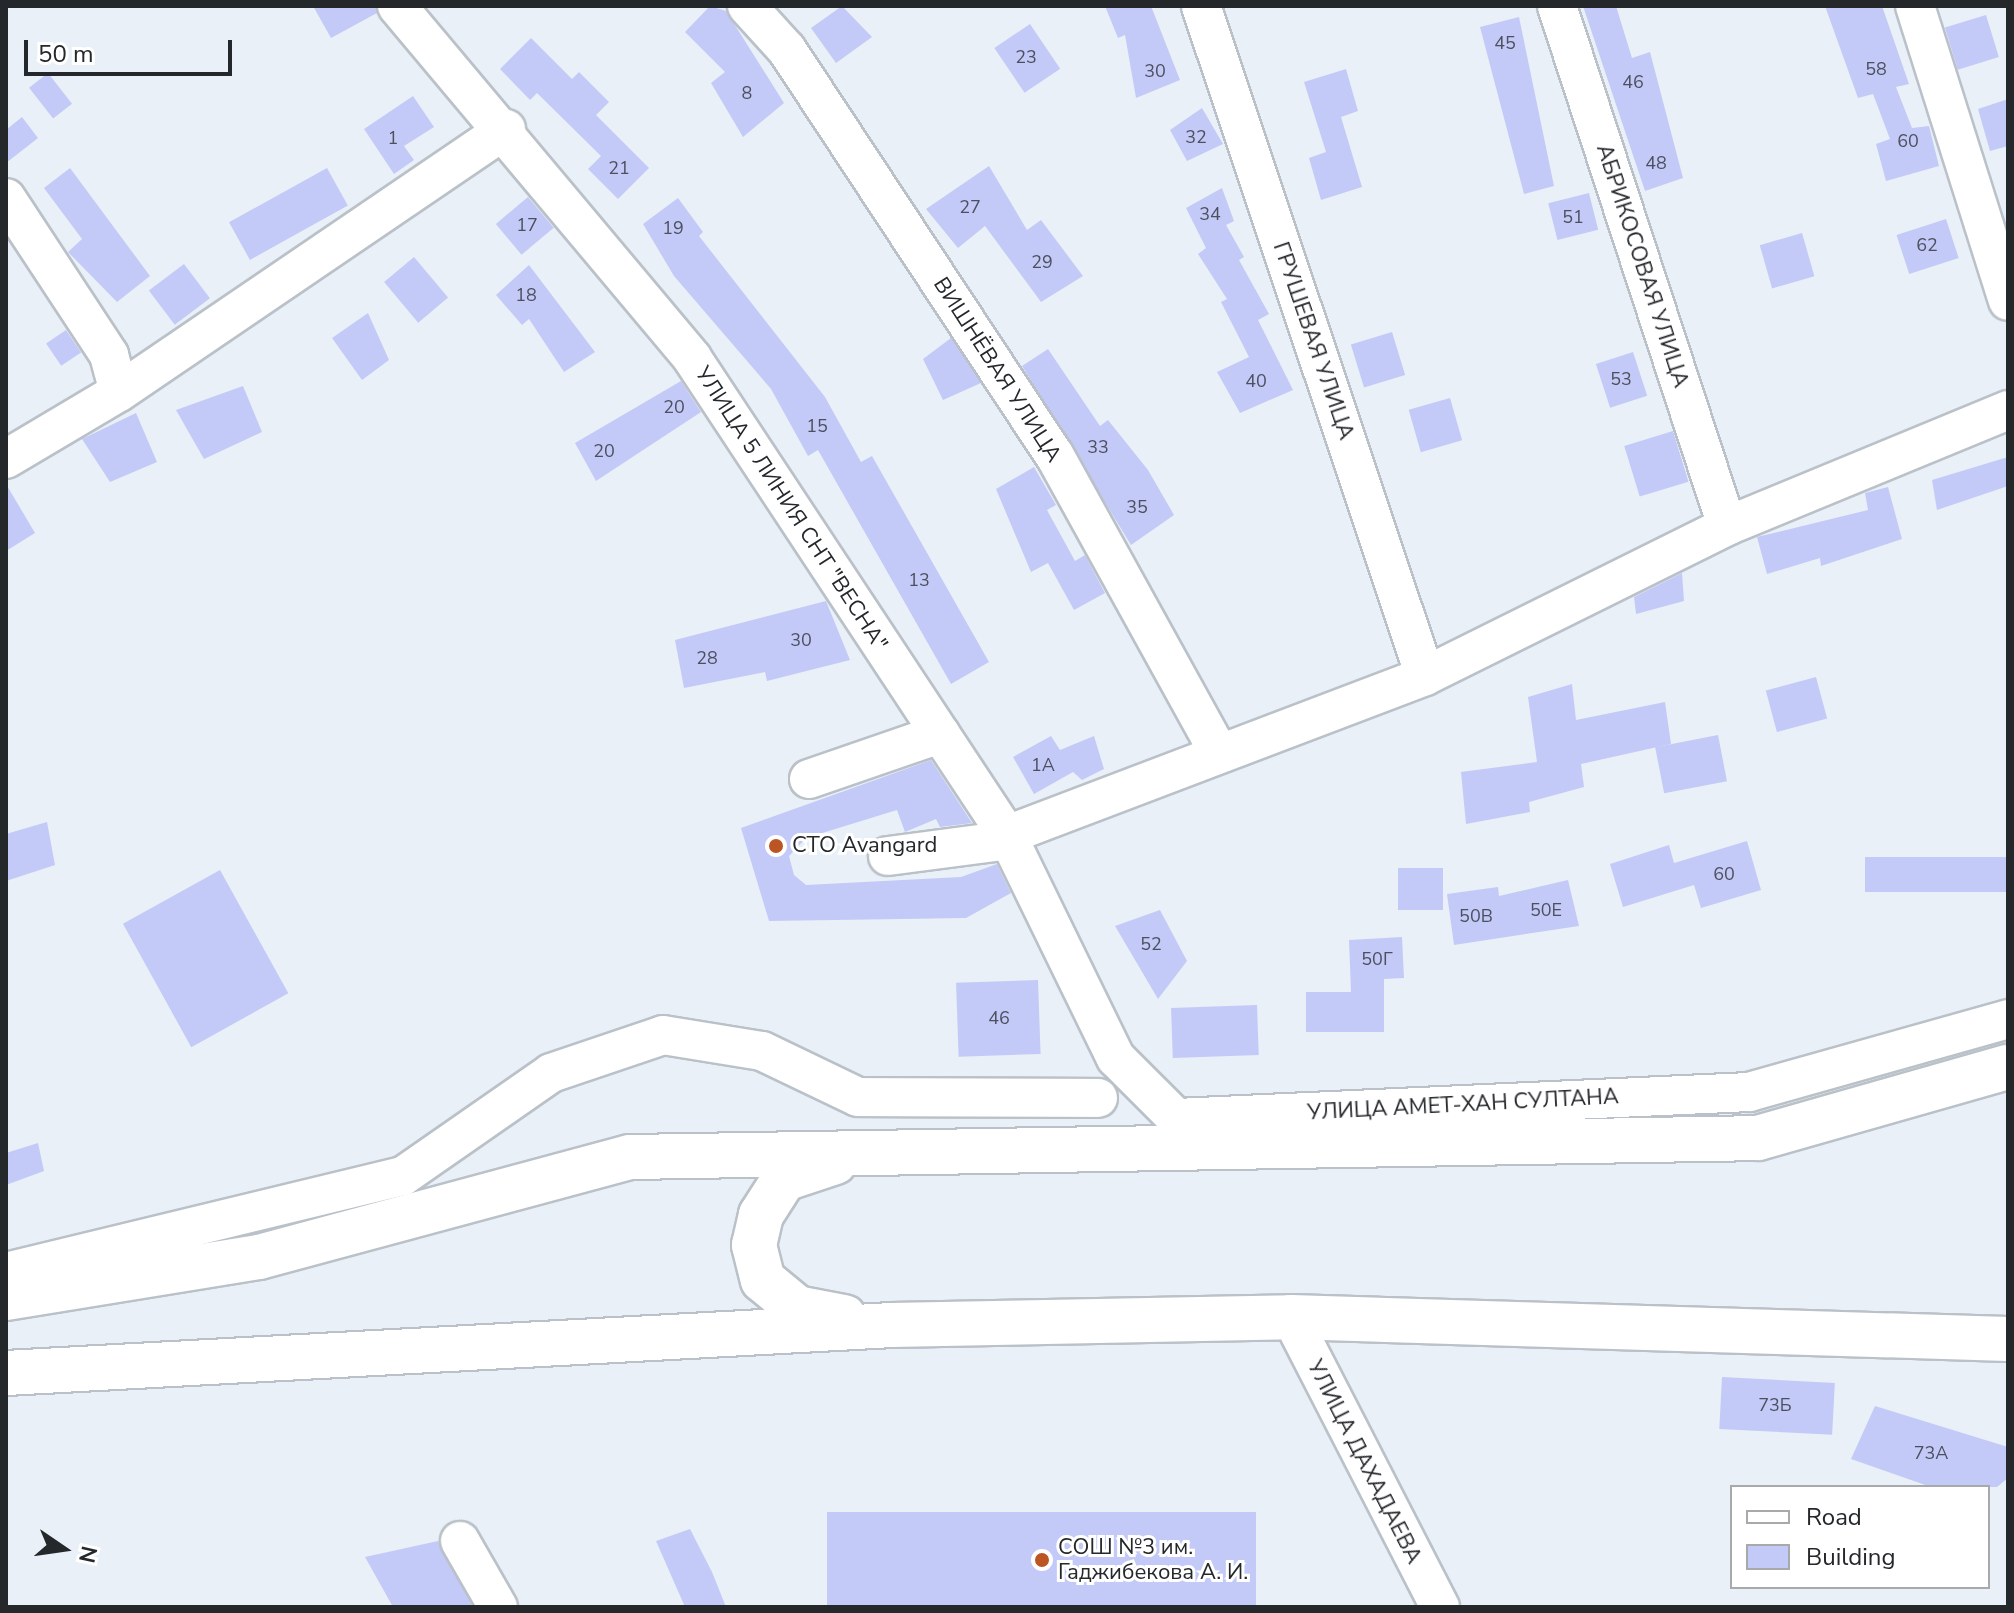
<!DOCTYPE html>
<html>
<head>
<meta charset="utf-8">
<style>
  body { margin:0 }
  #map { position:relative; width:2014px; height:1613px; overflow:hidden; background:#e9f0f7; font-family:"Nunito Sans",sans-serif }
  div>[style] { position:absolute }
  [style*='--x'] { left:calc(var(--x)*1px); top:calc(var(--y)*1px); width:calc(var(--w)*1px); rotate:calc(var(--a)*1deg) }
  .building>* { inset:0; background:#c3caf8; transform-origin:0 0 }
  .roads { filter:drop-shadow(2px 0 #bac1c8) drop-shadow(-2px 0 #bac1c8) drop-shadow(0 2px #bac1c8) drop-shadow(0 -2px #bac1c8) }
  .minor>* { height:38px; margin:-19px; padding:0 19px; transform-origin:19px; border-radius:19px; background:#fff }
  .major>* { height:44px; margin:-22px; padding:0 22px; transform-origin:22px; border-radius:22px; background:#fff }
  .dots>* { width:22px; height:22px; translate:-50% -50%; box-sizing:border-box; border:4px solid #fff; border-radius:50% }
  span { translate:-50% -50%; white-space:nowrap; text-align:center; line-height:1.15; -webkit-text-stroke:6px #fff; paint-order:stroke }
  .number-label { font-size:18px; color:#4c505e }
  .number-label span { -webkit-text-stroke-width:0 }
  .street-label { font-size:22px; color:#25282b }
  .poi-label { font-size:22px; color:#25282b }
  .left { translate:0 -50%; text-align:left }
  .frame { position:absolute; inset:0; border:8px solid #25282b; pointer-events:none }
  .legend { position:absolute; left:1730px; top:1485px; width:260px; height:104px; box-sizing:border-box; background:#fff; border:2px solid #a8a9aa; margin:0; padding:10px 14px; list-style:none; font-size:24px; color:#25282b }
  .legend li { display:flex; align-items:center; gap:16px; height:40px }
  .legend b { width:40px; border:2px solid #a8a9aa }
  .north { position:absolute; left:24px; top:1509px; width:80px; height:80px; -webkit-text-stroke:6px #fff; paint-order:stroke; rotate:103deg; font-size:22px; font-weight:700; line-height:32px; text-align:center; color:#25282b }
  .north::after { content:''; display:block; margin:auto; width:28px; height:36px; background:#25282b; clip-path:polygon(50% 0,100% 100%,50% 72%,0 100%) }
  .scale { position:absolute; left:24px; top:40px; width:208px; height:36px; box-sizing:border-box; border:4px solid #25282b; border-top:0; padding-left:10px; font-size:24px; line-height:28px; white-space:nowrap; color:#25282b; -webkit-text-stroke:6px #fff; paint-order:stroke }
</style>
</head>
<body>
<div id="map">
  <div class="building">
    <div style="clip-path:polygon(313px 6px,376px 6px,377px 13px,331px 38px)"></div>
    <div style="clip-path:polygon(710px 6px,726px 11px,784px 103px,743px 137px,711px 83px,725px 72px,685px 32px)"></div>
    <div style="clip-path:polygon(842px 6px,872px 37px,836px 63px,811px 28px)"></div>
    <div style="clip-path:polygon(1105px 6px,1151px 6px,1180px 80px,1136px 98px,1125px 35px,1118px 38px)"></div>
    <div style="clip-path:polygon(1583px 6px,1616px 6px,1632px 58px,1650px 52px,1683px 178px,1645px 191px)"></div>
    <div style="clip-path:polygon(1825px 6px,1882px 6px,1909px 84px,1896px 87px,1912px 128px,1929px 126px,1939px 166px,1886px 181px,1876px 144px,1890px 139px,1873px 94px,1858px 98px)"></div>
    <div style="left:1986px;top:15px;width:44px;height:43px;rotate:73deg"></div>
    <div style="clip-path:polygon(1519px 17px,1554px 186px,1524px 194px,1480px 27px)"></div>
    <div style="left:1030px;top:24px;width:54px;height:43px;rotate:56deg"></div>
    <div style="clip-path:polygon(531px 38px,572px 79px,579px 72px,609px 102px,596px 115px,649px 168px,618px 199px,588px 169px,601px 156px,537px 93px,530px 100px,500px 69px)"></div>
    <div style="clip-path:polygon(1346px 69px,1358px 111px,1341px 117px,1362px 187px,1321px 200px,1309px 158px,1326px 152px,1304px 82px)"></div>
    <div style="left:48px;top:73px;width:39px;height:24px;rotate:52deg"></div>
    <div style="clip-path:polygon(413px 96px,434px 127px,404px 146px,414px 160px,394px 174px,364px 129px)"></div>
    <div style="clip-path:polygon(2008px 99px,2008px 146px,1990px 151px,1978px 109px)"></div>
    <div style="clip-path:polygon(1202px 108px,1223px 144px,1187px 161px,1170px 130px)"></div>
    <div style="clip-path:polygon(22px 117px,38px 138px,6px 163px,6px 130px)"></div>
    <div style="clip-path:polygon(989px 166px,1027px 230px,1041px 220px,1083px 276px,1041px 302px,985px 226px,958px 248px,926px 209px)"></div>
    <div style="clip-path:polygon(70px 168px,150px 276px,117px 302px,68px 252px,82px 239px,44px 188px)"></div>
    <div style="left:327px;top:168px;width:43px;height:112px;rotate:61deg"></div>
    <div style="clip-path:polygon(1222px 188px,1234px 221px,1226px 225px,1244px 257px,1239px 260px,1269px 314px,1258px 320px,1293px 390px,1240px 413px,1217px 372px,1249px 357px,1221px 302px,1227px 299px,1198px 254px,1206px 248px,1186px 208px)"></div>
    <div style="left:1589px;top:193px;width:38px;height:42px;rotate:76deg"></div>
    <div style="left:528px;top:197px;width:40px;height:42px;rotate:50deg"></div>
    <div style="clip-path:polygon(678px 198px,703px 232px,699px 236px,825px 397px,861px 462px,872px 456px,989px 662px,951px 684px,818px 450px,808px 456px,771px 389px,674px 276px,643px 224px)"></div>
    <div style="left:1946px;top:219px;width:41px;height:52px;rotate:72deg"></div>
    <div style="left:1802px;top:233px;width:45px;height:44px;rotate:74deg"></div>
    <div style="left:414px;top:257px;width:53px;height:39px;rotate:50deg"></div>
    <div style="left:184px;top:264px;width:43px;height:44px;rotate:53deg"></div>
    <div style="clip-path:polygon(529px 265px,595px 352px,564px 372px,529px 319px,522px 325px,496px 295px)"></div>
    <div style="clip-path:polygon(368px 313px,389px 360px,362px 380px,332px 338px)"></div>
    <div style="left:66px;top:330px;width:27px;height:24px;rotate:56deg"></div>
    <div style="left:1392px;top:332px;width:45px;height:43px;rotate:73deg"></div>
    <div style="clip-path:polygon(951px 338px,981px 383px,943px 400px,923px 359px)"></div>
    <div style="clip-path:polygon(1048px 349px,1100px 426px,1108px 420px,1148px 470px,1174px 515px,1131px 545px,1022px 366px)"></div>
    <div style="left:1633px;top:352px;width:46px;height:39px;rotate:72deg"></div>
    <div style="clip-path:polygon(681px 381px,701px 412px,596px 481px,575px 443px)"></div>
    <div style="clip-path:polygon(243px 386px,262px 432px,204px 459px,176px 410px)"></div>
    <div style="left:1450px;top:398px;width:44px;height:43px;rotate:74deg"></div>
    <div style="clip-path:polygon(136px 413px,157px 462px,110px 482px,82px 439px)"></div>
    <div style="left:1673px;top:431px;width:53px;height:51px;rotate:73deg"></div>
    <div style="clip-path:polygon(2008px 457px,2008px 486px,1937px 510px,1932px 480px)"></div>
    <div style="clip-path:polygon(1034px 467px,1056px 505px,1047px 510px,1075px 561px,1085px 555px,1105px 593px,1074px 610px,1048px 563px,1031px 572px,996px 489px)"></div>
    <div style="clip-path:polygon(6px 484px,35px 533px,6px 551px)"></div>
    <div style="clip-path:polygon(1888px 487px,1902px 539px,1821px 566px,1820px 558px,1767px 574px,1757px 537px,1868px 510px,1865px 493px)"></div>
    <div style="clip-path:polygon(1682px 573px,1684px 601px,1636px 614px,1634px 597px)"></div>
    <div style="clip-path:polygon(826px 601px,850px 660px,767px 681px,765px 672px,684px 688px,675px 640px)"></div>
    <div style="left:1816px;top:677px;width:43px;height:52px;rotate:75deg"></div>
    <div style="clip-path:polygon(1572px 684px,1576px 720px,1665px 702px,1671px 744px,1581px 764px,1584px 787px,1529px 802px,1530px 812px,1466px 824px,1461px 772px,1537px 762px,1528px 697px)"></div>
    <div style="left:1718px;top:735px;width:47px;height:64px;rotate:79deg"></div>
    <div style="clip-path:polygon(1051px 736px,1060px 750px,1094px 736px,1104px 769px,1082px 780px,1073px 772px,1034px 794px,1013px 757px)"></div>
    <div style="clip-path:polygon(931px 760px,972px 823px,940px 827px,936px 819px,905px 832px,897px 810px,806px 838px,789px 856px,794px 875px,806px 885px,961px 877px,997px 864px,1011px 893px,966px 918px,769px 921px,741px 828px)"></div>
    <div style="clip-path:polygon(47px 822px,55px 865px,6px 881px,6px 834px)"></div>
    <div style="clip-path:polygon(1747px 841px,1761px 890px,1701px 908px,1694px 885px,1623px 907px,1610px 864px,1669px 845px,1674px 863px)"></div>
    <div style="left:2008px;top:857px;width:35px;height:143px;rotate:90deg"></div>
    <div style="left:1398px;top:868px;width:45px;height:42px"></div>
    <div style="left:220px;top:870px;width:141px;height:111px;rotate:61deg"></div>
    <div style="clip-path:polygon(1568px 880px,1579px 926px,1454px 945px,1447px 894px,1498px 887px,1499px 896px)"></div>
    <div style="clip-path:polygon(1160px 910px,1187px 961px,1158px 999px,1115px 926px)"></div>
    <div style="clip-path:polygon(1402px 937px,1404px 978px,1384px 979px,1384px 1032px,1306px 1032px,1306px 992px,1351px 992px,1349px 940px)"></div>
    <div style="left:1038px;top:980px;width:74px;height:82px;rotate:88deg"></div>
    <div style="left:1257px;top:1005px;width:50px;height:86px;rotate:88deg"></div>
    <div style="clip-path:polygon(38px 1143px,44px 1171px,6px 1185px,6px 1153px)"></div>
    <div style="left:1722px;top:1377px;width:113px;height:52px;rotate:3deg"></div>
    <div style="clip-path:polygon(1875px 1406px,2008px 1447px,2008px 1478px,1997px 1487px,1931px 1487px,1851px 1459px)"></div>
    <div style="left:1256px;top:1512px;width:95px;height:429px;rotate:90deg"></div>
    <div style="clip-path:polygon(690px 1529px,712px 1572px,726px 1607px,685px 1607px,656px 1541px)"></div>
    <div style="clip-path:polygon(438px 1541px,473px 1607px,393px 1607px,365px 1557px)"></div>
  </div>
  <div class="roads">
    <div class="minor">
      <div style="--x:397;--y:6;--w:459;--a:50"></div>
      <div style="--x:692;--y:358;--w:572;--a:56.56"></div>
      <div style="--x:1007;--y:835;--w:248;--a:64"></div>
      <div style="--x:1116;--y:1058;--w:120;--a:45"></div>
      <div style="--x:747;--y:6;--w:59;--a:47.7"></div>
      <div style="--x:787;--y:50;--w:486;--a:56.6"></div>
      <div style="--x:1055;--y:456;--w:339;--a:61.1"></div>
      <div style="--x:1201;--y:6;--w:706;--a:71.51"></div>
      <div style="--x:1557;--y:6;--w:547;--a:71.9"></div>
      <div style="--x:1915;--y:6;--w:309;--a:72.5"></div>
      <div style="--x:6;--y:198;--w:188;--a:56.7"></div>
      <div style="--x:109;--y:355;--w:38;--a:75"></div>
      <div style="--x:6;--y:459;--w:131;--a:-30.7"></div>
      <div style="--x:119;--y:392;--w:468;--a:-34.2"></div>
      <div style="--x:809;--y:779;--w:139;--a:-19"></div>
      <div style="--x:1007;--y:835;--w:447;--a:-20.8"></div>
      <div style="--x:1425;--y:676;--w:337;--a:-26.4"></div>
      <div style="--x:1727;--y:526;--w:304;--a:-22.4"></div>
      <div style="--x:888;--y:856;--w:122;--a:-7.5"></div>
      <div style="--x:1177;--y:1118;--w:573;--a:-2.6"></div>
      <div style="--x:1749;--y:1092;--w:269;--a:-15.7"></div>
      <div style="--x:6;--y:1272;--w:408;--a:-13.6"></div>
      <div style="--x:403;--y:1176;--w:180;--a:-34.8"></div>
      <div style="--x:551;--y:1073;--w:118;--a:-18.7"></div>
      <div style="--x:663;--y:1035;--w:100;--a:9.2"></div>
      <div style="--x:762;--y:1051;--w:106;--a:25.6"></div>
      <div style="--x:858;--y:1097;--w:240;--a:0.2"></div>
      <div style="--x:1291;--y:1317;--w:326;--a:62.8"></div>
      <div style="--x:460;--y:1541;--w:76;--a:60.1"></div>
    </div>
    <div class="major">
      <div style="--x:835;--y:1162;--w:54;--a:161.6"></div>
      <div style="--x:784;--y:1179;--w:43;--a:122.6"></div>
      <div style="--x:761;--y:1215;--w:31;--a:103"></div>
      <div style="--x:754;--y:1245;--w:36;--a:76"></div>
      <div style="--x:763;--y:1280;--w:44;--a:39.5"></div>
      <div style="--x:797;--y:1308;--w:48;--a:10.8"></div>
      <div style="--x:6;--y:1298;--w:256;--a:-9.2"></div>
      <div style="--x:259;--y:1257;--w:384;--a:-15.1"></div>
      <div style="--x:630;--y:1157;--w:1128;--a:-0.96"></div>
      <div style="--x:1758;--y:1138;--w:260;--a:-15.9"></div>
      <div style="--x:6;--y:1373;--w:886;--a:-3.1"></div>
      <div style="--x:891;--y:1325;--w:400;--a:-1.1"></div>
      <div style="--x:1291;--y:1317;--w:717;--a:1.76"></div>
    </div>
  </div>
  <div class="dots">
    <div style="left:776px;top:846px;background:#bb5624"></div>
    <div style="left:1042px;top:1560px;background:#bb5624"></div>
  </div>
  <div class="number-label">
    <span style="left:1505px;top:43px">45</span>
    <span style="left:1026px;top:57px">23</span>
    <span style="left:1876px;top:69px">58</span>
    <span style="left:1155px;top:71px">30</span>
    <span style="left:1633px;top:82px">46</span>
    <span style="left:747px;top:93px">8</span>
    <span style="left:1196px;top:137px">32</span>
    <span style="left:393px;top:138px">1</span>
    <span style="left:1908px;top:141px">60</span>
    <span style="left:1656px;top:163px">48</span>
    <span style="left:619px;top:168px">21</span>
    <span style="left:970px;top:207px">27</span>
    <span style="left:1210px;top:214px">34</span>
    <span style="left:1573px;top:217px">51</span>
    <span style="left:527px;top:225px">17</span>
    <span style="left:673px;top:228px">19</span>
    <span style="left:1927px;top:245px">62</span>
    <span style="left:1042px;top:262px">29</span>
    <span style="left:526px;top:295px">18</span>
    <span style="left:1621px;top:379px">53</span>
    <span style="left:1256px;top:381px">40</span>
    <span style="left:674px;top:407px">20</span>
    <span style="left:817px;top:426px">15</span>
    <span style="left:1098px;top:447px">33</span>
    <span style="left:604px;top:451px">20</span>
    <span style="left:1137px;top:507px">35</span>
    <span style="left:919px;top:580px">13</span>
    <span style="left:801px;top:640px">30</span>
    <span style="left:707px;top:658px">28</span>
    <span style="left:1043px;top:765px">1А</span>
    <span style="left:1724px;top:874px">60</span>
    <span style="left:1546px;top:910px">50Е</span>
    <span style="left:1476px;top:916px">50В</span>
    <span style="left:1151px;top:944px">52</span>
    <span style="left:1377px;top:959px">50Г</span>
    <span style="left:999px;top:1018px">46</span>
    <span style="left:1775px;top:1405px">73Б</span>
    <span style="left:1931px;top:1453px">73А</span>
  </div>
  <div class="street-label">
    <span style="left:1642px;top:266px;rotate:72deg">АБРИКОСОВАЯ УЛИЦА</span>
    <span style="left:1313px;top:341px;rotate:71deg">ГРУШЕВАЯ УЛИЦА</span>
    <span style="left:997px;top:370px;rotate:57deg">ВИШНЁВАЯ УЛИЦА</span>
    <span style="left:791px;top:509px;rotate:57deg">УЛИЦА 5 ЛИНИЯ СНТ "ВЕСНА"</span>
    <span style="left:1463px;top:1105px;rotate:-3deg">УЛИЦА АМЕТ-ХАН СУЛТАНА</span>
    <span style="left:1364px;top:1462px;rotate:63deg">УЛИЦА ДАХАДАЕВА</span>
  </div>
  <div class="poi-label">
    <span class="left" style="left:792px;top:846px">СТО Avangard</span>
    <span class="left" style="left:1058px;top:1560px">СОШ №3 им.<br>Гаджибекова А. И.</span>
  </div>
  <div class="frame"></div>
  <ul class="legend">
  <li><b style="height:10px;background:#fff"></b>Road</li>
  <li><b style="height:22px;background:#c3caf8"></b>Building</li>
  </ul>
  <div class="north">N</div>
  <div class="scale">50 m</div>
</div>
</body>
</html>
